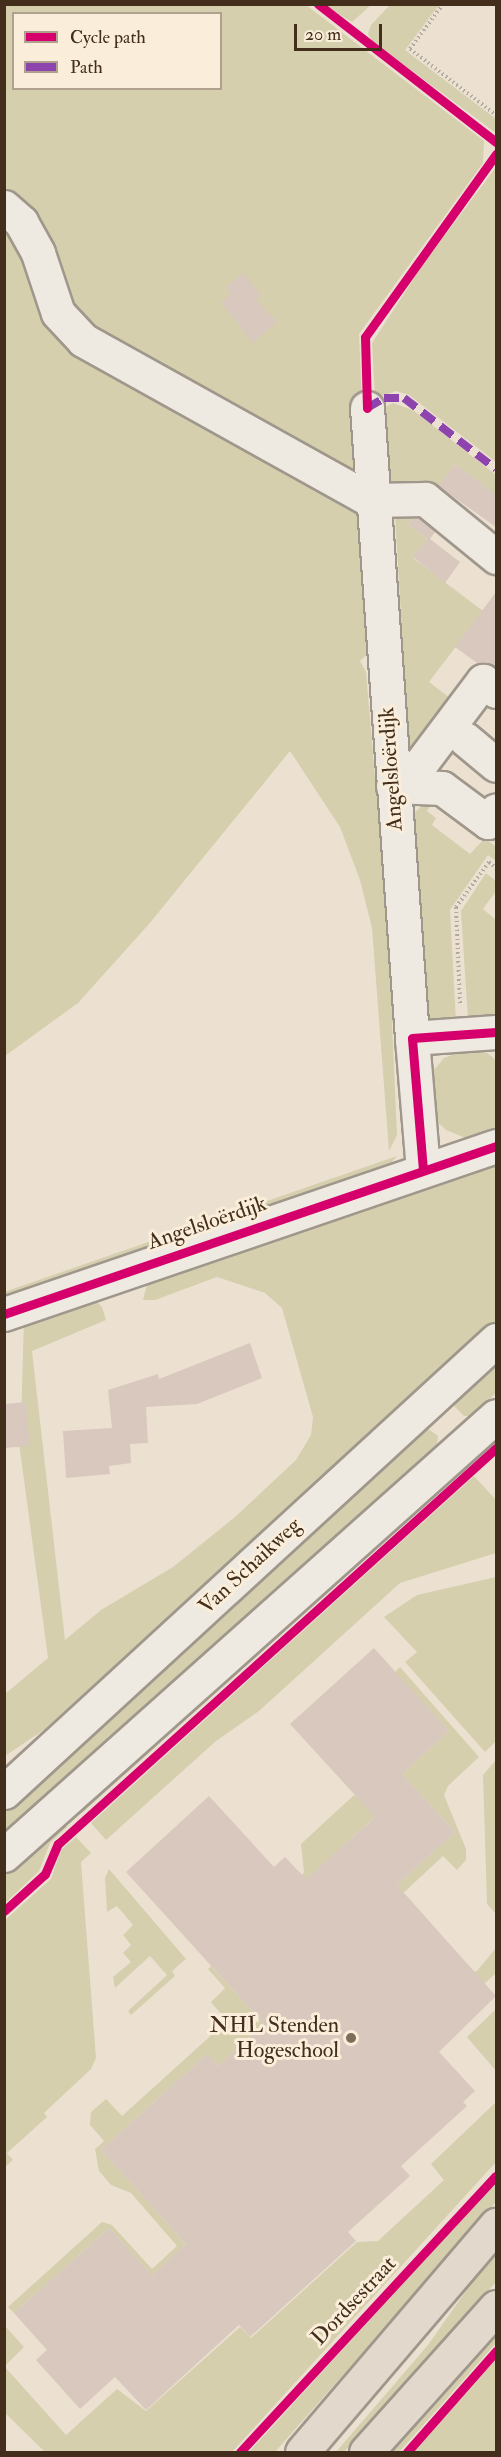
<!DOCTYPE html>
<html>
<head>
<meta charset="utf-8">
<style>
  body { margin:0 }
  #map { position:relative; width:501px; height:2457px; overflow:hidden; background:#ece1d1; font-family:"IM FELL Double Pica",serif }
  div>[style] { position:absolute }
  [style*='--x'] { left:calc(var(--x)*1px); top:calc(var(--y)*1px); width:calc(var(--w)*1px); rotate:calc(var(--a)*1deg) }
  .green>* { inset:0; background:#d5cfae }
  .building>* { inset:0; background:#d8c8be }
  .path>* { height:4px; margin-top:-2px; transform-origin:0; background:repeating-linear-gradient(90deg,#b0aaa1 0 1.5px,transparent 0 4.5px) }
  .roads { filter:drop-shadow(2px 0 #a0978c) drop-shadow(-2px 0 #a0978c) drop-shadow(0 2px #a0978c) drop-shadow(0 -2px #a0978c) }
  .minor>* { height:33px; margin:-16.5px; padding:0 16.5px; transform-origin:16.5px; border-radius:16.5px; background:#efeae1 }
  .major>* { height:33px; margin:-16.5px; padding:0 16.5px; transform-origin:16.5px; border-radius:16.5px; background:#e2d9cc }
  .quiet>* { height:8px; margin-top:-4px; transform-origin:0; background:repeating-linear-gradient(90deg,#8e44ad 0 15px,transparent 0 23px) }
  .cycleway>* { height:9px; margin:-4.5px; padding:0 4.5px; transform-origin:4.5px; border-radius:4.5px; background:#d6006c }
  .dots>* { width:16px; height:16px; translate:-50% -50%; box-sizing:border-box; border:3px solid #faedda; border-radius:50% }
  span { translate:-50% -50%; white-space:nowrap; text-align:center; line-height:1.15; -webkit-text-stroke:6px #faedda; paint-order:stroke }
  .street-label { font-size:22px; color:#422e1b }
  .poi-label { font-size:22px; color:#422e1b }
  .right { translate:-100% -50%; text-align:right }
  .frame { position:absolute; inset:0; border:6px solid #422e1b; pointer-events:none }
  .legend { position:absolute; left:12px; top:12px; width:210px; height:78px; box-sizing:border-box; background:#faedda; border:2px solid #b0a18e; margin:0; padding:8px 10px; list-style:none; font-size:18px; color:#422e1b }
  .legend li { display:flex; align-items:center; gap:12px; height:30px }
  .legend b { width:30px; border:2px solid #b0a18e }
  .scale { position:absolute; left:294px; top:24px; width:88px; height:27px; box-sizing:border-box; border:3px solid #422e1b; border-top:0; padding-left:8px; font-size:18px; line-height:21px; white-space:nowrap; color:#422e1b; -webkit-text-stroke:4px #faedda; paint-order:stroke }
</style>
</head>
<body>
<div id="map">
  <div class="green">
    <div style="clip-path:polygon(evenodd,5px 5px,306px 5px,484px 141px,483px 163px,359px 334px,365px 474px,360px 478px,122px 351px,76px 315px,5px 192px,5px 5px,14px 14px,220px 14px,220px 88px,14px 88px,14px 14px)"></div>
    <div style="clip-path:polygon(324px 5px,371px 5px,352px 22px)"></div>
    <div style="clip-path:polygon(390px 5px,439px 5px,405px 50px,496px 119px,496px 133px,372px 41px,368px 34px,371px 25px)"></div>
    <div style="clip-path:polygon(496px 167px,496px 462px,409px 395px,396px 391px,375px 398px,372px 343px,422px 266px)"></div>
    <div style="clip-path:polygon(4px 222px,41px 292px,357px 511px,362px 520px,376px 646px,360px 661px,366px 672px,396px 1022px,392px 1023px,397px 1135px,389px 1151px,372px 928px,360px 880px,340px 827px,290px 751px,149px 924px,78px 1003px,5px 1056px)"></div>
    <div style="clip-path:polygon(393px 403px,413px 410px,496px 475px,496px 496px,455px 464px,433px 493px,379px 491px,375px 412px)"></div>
    <div style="clip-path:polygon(416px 513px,408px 524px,427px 539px,413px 558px,483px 611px,429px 682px,458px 704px,410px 766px,395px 515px)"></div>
    <div style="clip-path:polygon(426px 800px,434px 800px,427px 811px,436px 818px,432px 825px,470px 854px,485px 838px,496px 847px,496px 861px,488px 855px,450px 910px,456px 1021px,422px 1023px,408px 821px)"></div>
    <div style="clip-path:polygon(486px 873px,496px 881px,496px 891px,483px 909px,496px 920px,496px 1019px,468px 1020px,461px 911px)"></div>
    <div style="clip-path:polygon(466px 1050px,486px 1052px,496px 1060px,496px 1128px,468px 1139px,446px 1130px,433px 1118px,429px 1076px,444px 1058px)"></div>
    <div style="clip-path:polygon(397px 1156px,388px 1166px,5px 1300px,4px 1292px)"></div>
    <div style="clip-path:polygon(496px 1156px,496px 1322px,45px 1729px,5px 1756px,5px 1694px,48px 1658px,17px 1428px,21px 1423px,24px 1319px,94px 1299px,102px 1307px,106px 1320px,32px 1351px,65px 1640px,101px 1610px,173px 1567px,235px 1517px,296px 1460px,311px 1435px,313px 1417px,282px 1308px,265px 1293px,217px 1277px,155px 1300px,143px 1300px,149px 1276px)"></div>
    <div style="clip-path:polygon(496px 1358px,496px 1393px,471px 1416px,464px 1416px,453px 1405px,453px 1398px)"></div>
    <div style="clip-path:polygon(424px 1426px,438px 1436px,437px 1446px,5px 1837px,5px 1804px)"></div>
    <div style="clip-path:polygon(456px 1472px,456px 1475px,82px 1813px,78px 1809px)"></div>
    <div style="clip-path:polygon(474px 1476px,496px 1500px,496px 1553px,400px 1583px,259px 1711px,216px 1741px,106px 1840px,91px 1823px)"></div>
    <div style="clip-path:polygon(496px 1577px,496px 1741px,485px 1752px,405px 1662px,417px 1652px,384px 1617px,417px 1595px)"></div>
    <div style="clip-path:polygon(400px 1667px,479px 1757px,448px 1786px,444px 1795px,466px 1849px,466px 1860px,457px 1870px,443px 1856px,400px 1896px,373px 1907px,455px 1832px,402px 1774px,449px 1731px,395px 1672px)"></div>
    <div style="clip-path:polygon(496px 1760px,496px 1914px,487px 1904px,483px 1775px)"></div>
    <div style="clip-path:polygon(354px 1795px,379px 1813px,289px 1895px,304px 1872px,301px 1844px)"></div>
    <div style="clip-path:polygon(63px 1823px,67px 1827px,50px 1843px,39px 1871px,5px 1903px,5px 1875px)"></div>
    <div style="clip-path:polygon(76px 1837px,91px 1853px,81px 1862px,96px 2058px,91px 2069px,44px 2113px,47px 2117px,7px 2153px,13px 2160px,5px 2167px,5px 1920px,51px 1879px,61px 1850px)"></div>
    <div style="clip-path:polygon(109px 1869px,186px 1959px,172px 1971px,175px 1976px,131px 2015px,128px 2011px,167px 1975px,150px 1956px,115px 1988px,113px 1977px,131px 1962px,123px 1953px,131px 1945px,123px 1935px,133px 1925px,117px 1906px,107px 1912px,105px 1878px)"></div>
    <div style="clip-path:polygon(496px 1948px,496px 1973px,449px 2016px,469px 1973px,477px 1971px)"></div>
    <div style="clip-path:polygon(211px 1966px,264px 2024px,218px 2066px,207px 2054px,101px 2150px,186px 2244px,152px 2275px,109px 2228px,14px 2313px,8px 2307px,102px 2222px,112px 2225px,152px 2269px,177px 2246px,131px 2193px,111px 2185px,99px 2171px,95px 2149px,104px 2141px,90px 2125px,91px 2112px,106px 2099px,122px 2116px,227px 2021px,211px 2002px,225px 1988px,208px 1969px)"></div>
    <div style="clip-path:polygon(496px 2009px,496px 2071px,467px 2037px)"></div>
    <div style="clip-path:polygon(496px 2102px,496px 2162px,232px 2452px,45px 2452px,5px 2413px,5px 2367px,66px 2435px,117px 2389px,146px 2411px,240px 2327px,251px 2338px,357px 2242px,378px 2241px,444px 2180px,431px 2164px)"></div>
    <div style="clip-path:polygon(496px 2182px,496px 2202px,275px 2452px,249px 2452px)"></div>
    <div style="clip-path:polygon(496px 2248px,496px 2282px,344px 2452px,336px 2452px,428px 2345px)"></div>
    <div style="clip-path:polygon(5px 2326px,24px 2347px,5px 2366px)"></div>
    <div style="clip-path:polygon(496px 2329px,496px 2343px,443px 2403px,399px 2452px,387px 2452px)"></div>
    <div style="clip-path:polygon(496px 2359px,496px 2452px,413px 2452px,471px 2388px)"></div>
  </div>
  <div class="building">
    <div style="clip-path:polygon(243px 273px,261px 295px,256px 299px,277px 322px,253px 343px,221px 302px,231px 294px,226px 287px)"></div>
    <div style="clip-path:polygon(455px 464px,496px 495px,496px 527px,438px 486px)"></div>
    <div style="clip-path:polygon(412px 518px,418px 518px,435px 532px,430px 539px,460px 562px,445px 583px,413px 557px,427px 539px,408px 524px)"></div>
    <div style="clip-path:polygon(496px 592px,496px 668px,477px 663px,455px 647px)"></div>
    <div style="clip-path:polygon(250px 1343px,262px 1378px,197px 1404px,146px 1407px,148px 1443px,130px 1444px,131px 1463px,109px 1466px,110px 1474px,66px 1478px,63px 1431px,112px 1428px,108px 1390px,158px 1374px,159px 1379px)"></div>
    <div style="clip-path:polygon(26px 1402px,30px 1446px,4px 1448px,4px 1404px)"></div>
    <div style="clip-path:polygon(374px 1648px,449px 1731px,402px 1774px,455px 1832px,397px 1885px,496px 1996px,439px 2052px,475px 2091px,463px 2102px,467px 2106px,401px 2166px,410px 2176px,348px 2232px,356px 2241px,250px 2337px,239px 2325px,146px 2410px,115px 2377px,80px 2409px,36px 2360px,47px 2350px,14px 2313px,109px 2228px,152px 2275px,186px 2244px,101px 2150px,207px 2054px,218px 2066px,264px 2024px,126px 1872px,209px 1796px,274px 1867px,285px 1857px,306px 1879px,375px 1817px,290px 1724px)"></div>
  </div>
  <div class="path">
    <div style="--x:443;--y:4;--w:56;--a:126.3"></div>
    <div style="--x:410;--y:49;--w:108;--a:37.5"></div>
    <div style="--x:460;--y:1003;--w:96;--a:-92.4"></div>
    <div style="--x:456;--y:907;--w:56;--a:-53.7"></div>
    <div style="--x:489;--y:862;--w:9;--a:41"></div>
  </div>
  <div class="roads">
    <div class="minor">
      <div style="--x:4;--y:207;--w:23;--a:41"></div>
      <div style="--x:21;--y:222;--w:35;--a:61"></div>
      <div style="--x:38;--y:253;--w:63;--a:71.6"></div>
      <div style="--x:58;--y:313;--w:37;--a:47"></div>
      <div style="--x:83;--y:340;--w:329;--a:29.1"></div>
      <div style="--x:371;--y:500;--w:54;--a:-1.1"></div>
      <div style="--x:425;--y:499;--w:92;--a:39.2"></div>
      <div style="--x:367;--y:408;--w:632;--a:85.91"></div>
      <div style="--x:465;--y:739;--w:40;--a:40"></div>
      <div style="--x:393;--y:786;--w:49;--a:2.3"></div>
      <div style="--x:442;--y:788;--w:57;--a:36.5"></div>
      <div style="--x:488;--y:822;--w:14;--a:-56"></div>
      <div style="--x:403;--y:787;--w:133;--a:-53"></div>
      <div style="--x:483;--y:681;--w:16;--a:38"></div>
      <div style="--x:423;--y:1170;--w:132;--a:-94.8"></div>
      <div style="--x:412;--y:1038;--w:84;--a:-4.1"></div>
      <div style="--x:4;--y:1314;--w:520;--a:-18.85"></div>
      <div style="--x:4;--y:1792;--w:668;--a:-42.57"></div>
      <div style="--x:4;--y:1855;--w:659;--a:-41.74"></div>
    </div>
    <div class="major">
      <div style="--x:302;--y:2452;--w:299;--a:-49.5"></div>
      <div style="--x:366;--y:2452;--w:195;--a:-48.1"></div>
    </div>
  </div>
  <div class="quiet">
    <div style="--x:367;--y:408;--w:20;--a:-30"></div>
    <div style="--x:384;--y:398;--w:20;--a:0"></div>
    <div style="--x:404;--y:398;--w:116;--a:37.7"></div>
  </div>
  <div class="cycleway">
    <div style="--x:318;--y:4;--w:225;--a:37.8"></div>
    <div style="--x:367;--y:408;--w:71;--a:-91.6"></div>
    <div style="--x:365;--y:337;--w:225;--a:-54.4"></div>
    <div style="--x:423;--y:1170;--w:132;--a:-94.8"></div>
    <div style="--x:412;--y:1038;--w:84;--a:-4.1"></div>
    <div style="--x:4;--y:1314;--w:520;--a:-18.85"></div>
    <div style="--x:4;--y:1911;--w:55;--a:-42.1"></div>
    <div style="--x:45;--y:1874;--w:33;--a:-67"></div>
    <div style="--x:58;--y:1844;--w:590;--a:-42.12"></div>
    <div style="--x:240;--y:2452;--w:376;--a:-47.2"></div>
    <div style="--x:407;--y:2452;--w:135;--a:-48.6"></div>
  </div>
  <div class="dots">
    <div style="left:351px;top:2038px;background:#7e6d5b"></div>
  </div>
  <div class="street-label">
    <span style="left:391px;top:769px;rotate:-94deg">Angelsloërdijk</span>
    <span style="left:207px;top:1223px;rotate:-19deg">Angelsloërdijk</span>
    <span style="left:250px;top:1566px;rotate:-43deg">Van Schaikweg</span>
    <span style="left:354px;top:2301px;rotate:-47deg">Dordsestraat</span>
  </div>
  <div class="poi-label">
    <span class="right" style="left:339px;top:2038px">NHL Stenden<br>Hogeschool</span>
  </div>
  <div class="frame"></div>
  <ul class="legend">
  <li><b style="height:8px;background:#d6006c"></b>Cycle path</li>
  <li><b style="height:8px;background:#8e44ad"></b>Path</li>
  </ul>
  <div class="scale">20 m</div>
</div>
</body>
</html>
